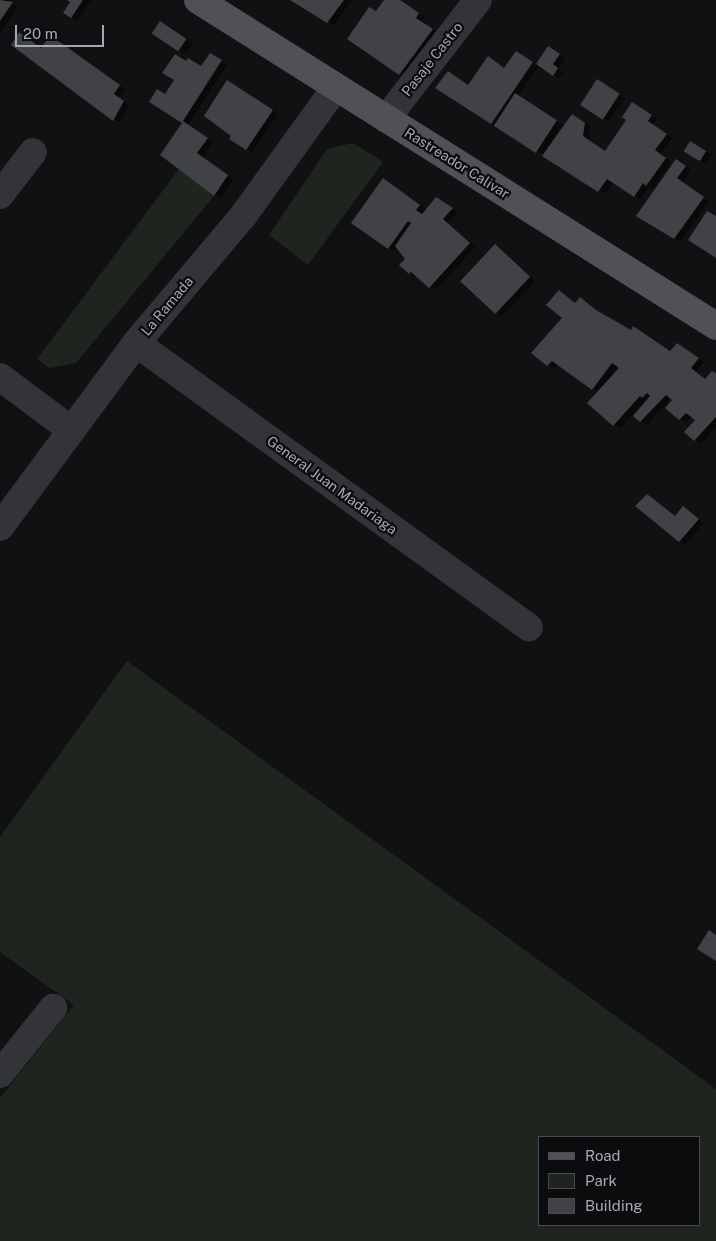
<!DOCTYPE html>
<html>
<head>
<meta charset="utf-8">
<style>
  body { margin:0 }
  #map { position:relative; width:716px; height:1241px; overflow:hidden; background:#111113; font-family:"Public Sans",sans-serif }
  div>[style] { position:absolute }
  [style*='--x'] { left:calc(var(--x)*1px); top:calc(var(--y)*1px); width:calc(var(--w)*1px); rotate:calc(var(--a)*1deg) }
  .green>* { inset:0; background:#1e251e }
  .shadow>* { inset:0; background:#0007 }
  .building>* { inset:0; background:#404245; transform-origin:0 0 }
  .minor>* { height:28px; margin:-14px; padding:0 14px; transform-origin:14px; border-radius:14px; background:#333437 }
  .major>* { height:28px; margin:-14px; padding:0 14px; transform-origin:14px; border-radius:14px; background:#4f5156 }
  span { translate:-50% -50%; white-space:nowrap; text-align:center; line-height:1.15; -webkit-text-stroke:4.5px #0c0c0e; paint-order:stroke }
  .street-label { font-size:14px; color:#a4aab2 }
  .legend { position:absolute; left:538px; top:1136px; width:162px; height:90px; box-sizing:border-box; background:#0c0c0e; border:1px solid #494b50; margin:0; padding:6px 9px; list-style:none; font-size:15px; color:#a4aab2 }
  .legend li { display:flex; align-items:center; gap:10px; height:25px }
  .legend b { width:25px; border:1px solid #494b50 }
  .scale { position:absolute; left:15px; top:25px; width:89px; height:22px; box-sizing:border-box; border:2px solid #a4aab2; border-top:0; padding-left:6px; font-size:15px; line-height:18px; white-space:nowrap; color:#a4aab2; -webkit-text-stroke:4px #0c0c0e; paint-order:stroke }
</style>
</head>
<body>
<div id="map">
  <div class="green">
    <div style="clip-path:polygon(353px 143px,383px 162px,308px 265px,269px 235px,327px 149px)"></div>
    <div style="clip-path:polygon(179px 169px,214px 196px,76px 363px,49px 368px,37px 359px)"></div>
    <div style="clip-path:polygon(evenodd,127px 661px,716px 1089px,716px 1241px,0 1241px,0 1098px,74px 1005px,0 952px,0 837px,127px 661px,540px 1137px,700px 1137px,700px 1225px,540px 1225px,540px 1137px)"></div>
  </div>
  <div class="shadow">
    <div style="clip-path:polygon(0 0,7px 0,18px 7px,0 33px)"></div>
    <div style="clip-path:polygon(69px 0,91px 0,77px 21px,64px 13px,71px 1px)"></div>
    <div style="clip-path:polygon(292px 0,352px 0,334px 25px)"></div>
    <div style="clip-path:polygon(385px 0,399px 0,424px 17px,422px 22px,438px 33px,406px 77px,400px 74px,377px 13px)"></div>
    <div style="clip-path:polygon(167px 26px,193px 43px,186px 54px,154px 34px)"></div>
    <div style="clip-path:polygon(52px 35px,63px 42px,62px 45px,125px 89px,119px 98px,129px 105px,119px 123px,42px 49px)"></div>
    <div style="clip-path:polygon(548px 48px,565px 58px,558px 68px,563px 72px,559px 78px,539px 65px,518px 96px,562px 125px,550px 144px,552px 145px,578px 119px,590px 127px,589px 141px,605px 152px,638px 107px,657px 119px,653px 125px,672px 138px,660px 154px,671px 162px,653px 188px,650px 186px,640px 199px,614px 182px,605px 194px,436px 87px,469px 86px,494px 61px,505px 69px,522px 56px,536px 65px)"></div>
    <div style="clip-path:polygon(210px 54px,227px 65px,188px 125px,213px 142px,202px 158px,233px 180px,221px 198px,215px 195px,183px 123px,166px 95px,187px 62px,202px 68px)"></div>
    <div style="clip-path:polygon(603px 84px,625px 98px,608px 122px,602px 119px)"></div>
    <div style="clip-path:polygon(233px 85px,278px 114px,252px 152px,233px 135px)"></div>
    <div style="clip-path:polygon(696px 146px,712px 155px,706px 164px,700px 160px)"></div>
    <div style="clip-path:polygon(683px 164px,691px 170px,682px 183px,709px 201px,680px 242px,638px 215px)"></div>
    <div style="clip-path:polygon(390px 183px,427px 210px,436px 199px,458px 212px,448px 223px,475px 247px,436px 290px,417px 275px,415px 277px,409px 273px,407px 259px,397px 247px,394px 251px,389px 248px)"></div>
    <div style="clip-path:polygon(495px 245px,535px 281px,502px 316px,496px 312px)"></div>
    <div style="clip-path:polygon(evenodd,559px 291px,576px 304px,580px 298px,602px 315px,671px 352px,683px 348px,704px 362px,696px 372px,706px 380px,716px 374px,716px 427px,701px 444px,686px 432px,697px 420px,692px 416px,686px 423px,667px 408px,673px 400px,671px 398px,647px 425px,634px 416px,644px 404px,643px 403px,620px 428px,614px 425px,599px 392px,559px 364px,554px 369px,533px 353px,563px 318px,559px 291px,618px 366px,621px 367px,612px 377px,611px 376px,618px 366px)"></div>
    <div style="clip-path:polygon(647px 495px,676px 517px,689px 511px,704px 523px,685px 545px,680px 541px)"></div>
  </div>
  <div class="building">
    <div style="clip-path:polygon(0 0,13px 2px,0 21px)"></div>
    <div style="clip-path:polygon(67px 0,83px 0,71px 18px,63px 13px,70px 2px)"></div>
    <div style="clip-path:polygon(290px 0,344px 0,327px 23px)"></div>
    <div style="clip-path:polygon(384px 0,400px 0,419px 13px,416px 18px,433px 29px,399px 75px,347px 39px,369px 7px,376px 11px)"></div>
    <div style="left:160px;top:21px;width:32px;height:15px;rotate:34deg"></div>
    <div style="clip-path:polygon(19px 32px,41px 48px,52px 33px,58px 38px,57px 40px,120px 85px,114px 94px,124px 101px,113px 121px,11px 45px)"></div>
    <div style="clip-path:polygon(548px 46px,560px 54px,553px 64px,558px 68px,553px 76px,536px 64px)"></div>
    <div style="clip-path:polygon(516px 51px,533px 62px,491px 124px,435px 88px,448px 71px,468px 85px,488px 56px,504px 68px)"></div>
    <div style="clip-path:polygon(210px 53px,222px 60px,183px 121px,208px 138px,197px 153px,228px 175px,214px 196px,160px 155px,182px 123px,149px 102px,157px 89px,165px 94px,174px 80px,162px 73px,175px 54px,186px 61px,188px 58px,201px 66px)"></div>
    <div style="left:597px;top:79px;width:27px;height:31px;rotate:33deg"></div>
    <div style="clip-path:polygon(227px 80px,273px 110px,246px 150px,229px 139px,231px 136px,204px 116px)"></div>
    <div style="left:515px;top:93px;width:50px;height:39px;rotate:33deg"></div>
    <div style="clip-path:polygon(632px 102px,652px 115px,648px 121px,667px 134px,655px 150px,666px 158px,646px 186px,643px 183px,634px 197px,607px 179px,598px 192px,542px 156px,572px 114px,585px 123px,583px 136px,605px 151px,626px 120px,622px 117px)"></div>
    <div style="left:690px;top:141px;width:19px;height:12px;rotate:32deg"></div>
    <div style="clip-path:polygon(676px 159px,686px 166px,677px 178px,704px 197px,674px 239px,636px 216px)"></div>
    <div style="clip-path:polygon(383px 178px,420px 205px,416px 210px,422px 214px,436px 197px,453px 208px,443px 219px,470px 243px,429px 288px,411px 272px,409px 274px,399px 265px,405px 259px,395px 246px,411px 223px,408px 221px,388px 249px,351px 223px)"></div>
    <div style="clip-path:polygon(707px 211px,716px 216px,716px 258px,688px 240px)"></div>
    <div style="left:495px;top:244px;width:48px;height:51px;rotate:43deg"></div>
    <div style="clip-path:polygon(559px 290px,575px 303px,580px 297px,596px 310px,631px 330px,633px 326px,670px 351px,677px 343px,699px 358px,691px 368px,705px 379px,712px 371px,716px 373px,716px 417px,694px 441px,684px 432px,695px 420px,686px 413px,679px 420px,665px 408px,672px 400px,666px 395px,640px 422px,633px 416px,650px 396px,647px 393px,642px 398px,640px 396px,613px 426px,587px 403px,619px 368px,612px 363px,592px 390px,552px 361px,547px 366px,531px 353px,562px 318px,546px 305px)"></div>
    <div style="clip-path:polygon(647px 494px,675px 516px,683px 506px,699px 519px,679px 542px,635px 506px)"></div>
    <div style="clip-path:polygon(709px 930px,716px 935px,716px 961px,697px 949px)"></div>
  </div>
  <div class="minor">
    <div style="--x:386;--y:119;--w:150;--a:-52.3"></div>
    <div style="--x:0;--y:195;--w:54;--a:-52.5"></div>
    <div style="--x:136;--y:343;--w:485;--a:35.9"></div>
    <div style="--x:0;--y:377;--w:89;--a:36.7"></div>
    <div style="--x:0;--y:527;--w:229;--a:-53.5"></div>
    <div style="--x:136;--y:343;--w:166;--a:-49.9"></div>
    <div style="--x:243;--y:216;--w:159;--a:-54.2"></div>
    <div style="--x:0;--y:1074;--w:85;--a:-51.2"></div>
  </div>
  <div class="major">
    <div style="--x:198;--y:0;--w:612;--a:32.18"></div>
  </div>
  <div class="street-label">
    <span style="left:432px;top:59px;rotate:-52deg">Pasaje Castro</span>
    <span style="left:457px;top:163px;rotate:32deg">Rastreador Calivar</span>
    <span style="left:167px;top:306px;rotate:-50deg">La Ramada</span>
    <span style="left:332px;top:485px;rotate:36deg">General Juan Madariaga</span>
  </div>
  <ul class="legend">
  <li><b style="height:6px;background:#4f5156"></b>Road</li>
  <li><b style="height:14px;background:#1e251e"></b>Park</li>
  <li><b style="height:14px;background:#404245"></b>Building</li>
  </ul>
  <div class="scale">20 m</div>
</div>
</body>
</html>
